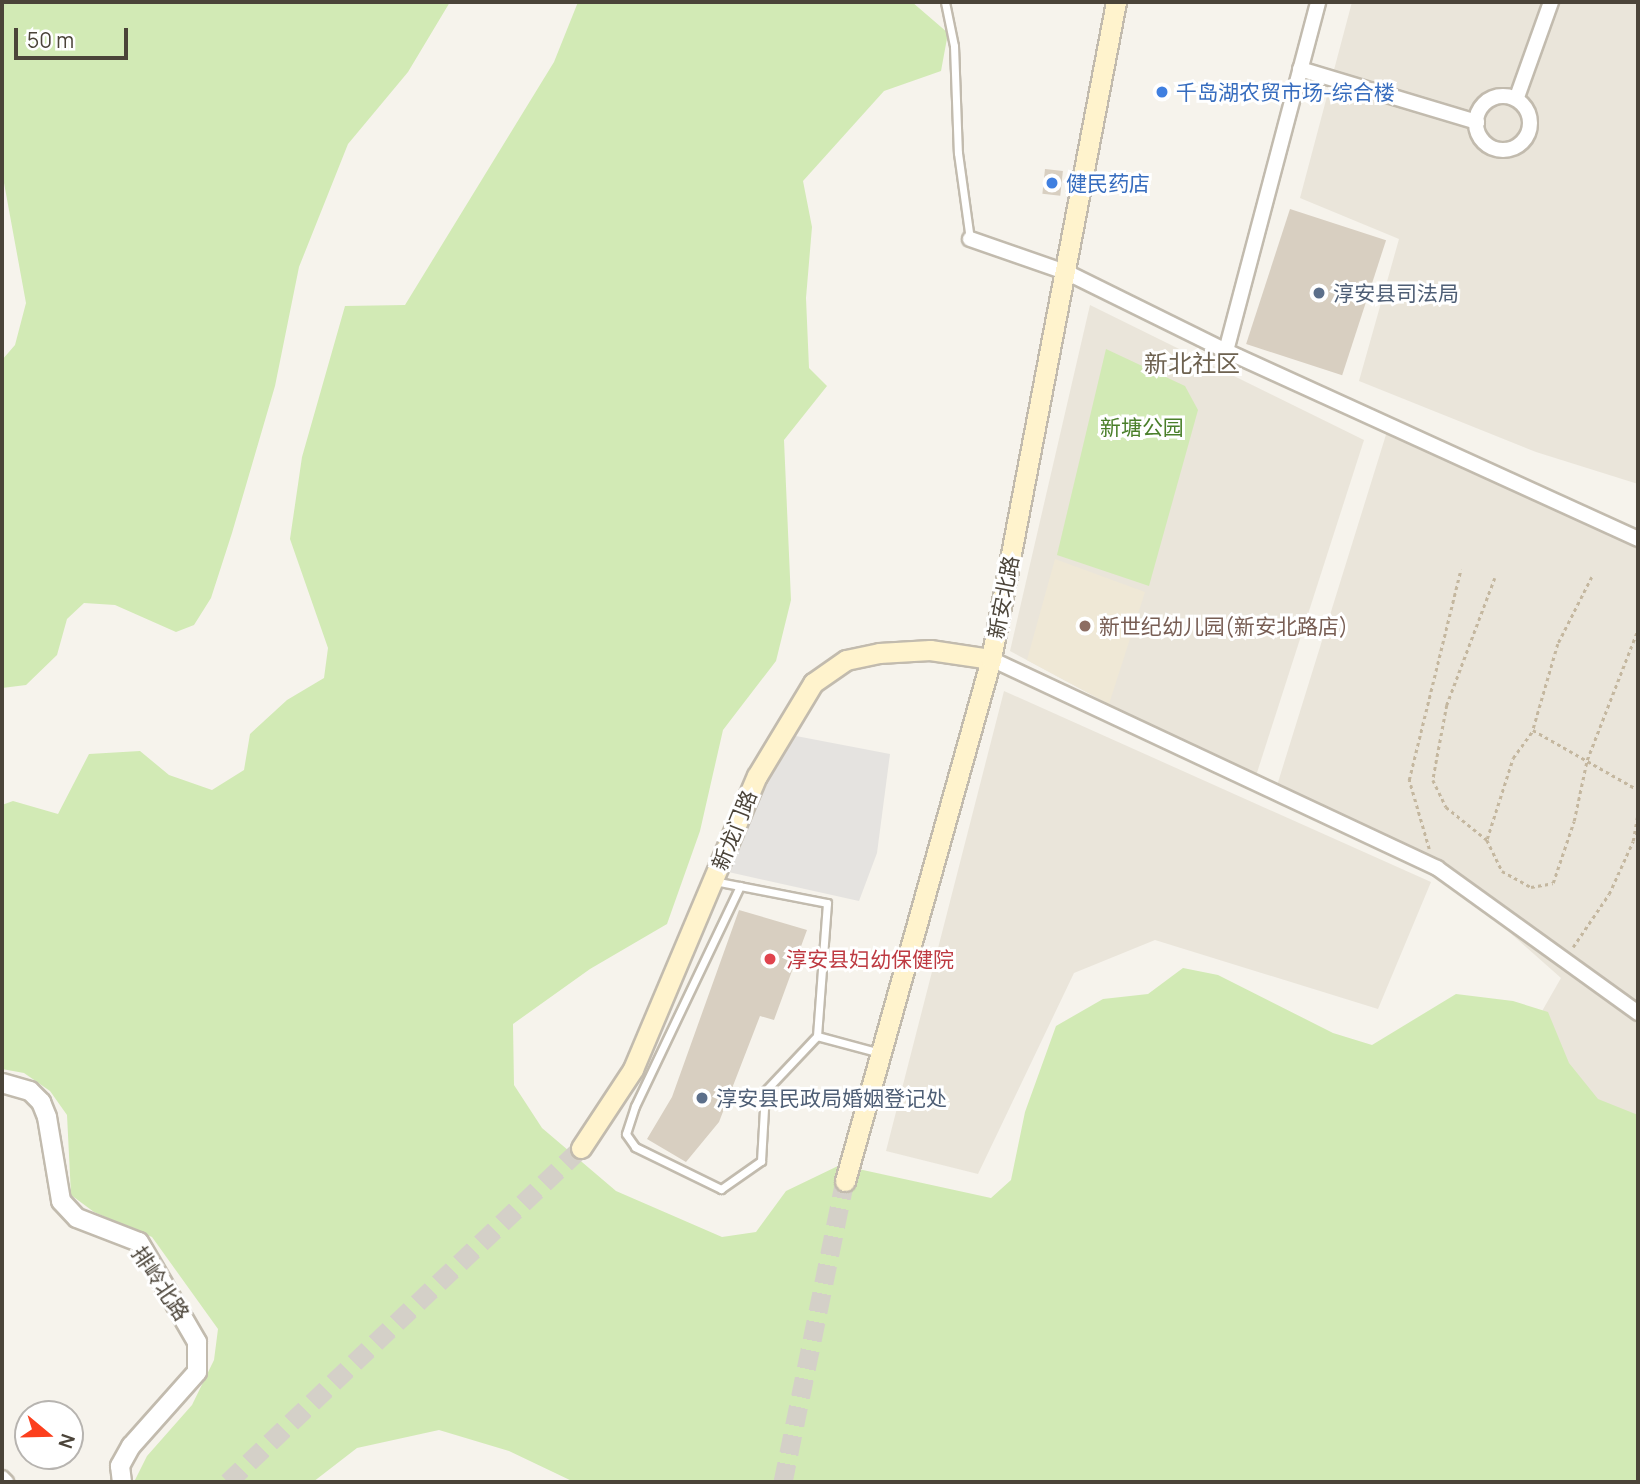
<!DOCTYPE html>
<html>
<head>
<meta charset="utf-8">
<style>
  body { margin:0 }
  #map { position:relative; width:1640px; height:1484px; overflow:hidden; background:#f6f3ec; font-family:Manrope,"Noto Sans SC",sans-serif }
  div>[style] { position:absolute }
  [style*='--x'] { left:calc(var(--x)*1px); top:calc(var(--y)*1px); width:calc(var(--w)*1px); rotate:calc(var(--a)*1deg) }
  .residential>* { inset:0; background:#eae5da }
  .education>* { inset:0; background:#efe8d6 }
  .green>* { inset:0; background:#d2eab5 }
  .parking>* { inset:0; background:#e5e3e0 }
  .building>* { inset:0; background:#d8cfc1; transform-origin:0 0 }
  .secondary-tunnel>* { height:19px; margin-top:-9.5px; transform-origin:0; background:repeating-linear-gradient(90deg,#d4d0c8 0 19px,transparent 0 29px) }
  .path>* { height:2.5px; margin-top:-1.25px; transform-origin:0; background:repeating-linear-gradient(90deg,#c4b79f 0 3.5px,transparent 0 7px) }
  .roads { filter:drop-shadow(2px 0 #c2bbae) drop-shadow(-2px 0 #c2bbae) drop-shadow(0 2px #c2bbae) drop-shadow(0 -2px #c2bbae) }
  .service>* { height:7px; margin:-3.5px; padding:0 3.5px; transform-origin:3.5px; border-radius:3.5px; background:#fff }
  .minor>* { height:14px; margin:-7px; padding:0 7px; transform-origin:7px; border-radius:7px; background:#fff }
  .minor>.ring { margin:-7px; padding:0; box-sizing:content-box; background:none; border:14px solid #fff; border-radius:50% }
  .tertiary>* { height:18px; margin:-9px; padding:0 9px; transform-origin:9px; border-radius:9px; background:#fff }
  .secondary>* { height:19px; margin:-9.5px; padding:0 9.5px; transform-origin:9.5px; border-radius:9.5px; background:#fff3cd }
  .dots>* { width:19px; height:19px; translate:-50% -50%; box-sizing:border-box; border:4px solid #fff; border-radius:50% }
  span { translate:-50% -50%; white-space:nowrap; text-align:center; line-height:1.15; -webkit-text-stroke:6px #fff; paint-order:stroke }
  .shop-label { font-size:21px; color:#366cbe }
  .left { translate:0 -50%; text-align:left }
  .service-label { font-size:21px; color:#4e5e75 }
  .park-label { font-size:21px; color:#4a7f2a }
  .street-label { font-size:21px; color:#4b4439 }
  .education-label { font-size:21px; color:#785e54 }
  .health-label { font-size:21px; color:#be3a42 }
  .quarter-label { font-size:24px; color:#6e6250 }
  .frame { position:absolute; inset:0; border:4px solid #4b4439; pointer-events:none }
  .north { position:absolute; left:14px; top:1400px; width:70px; height:70px; box-sizing:border-box; background:#fff; border:2px solid #b7b4b0; border-radius:50%; rotate:109deg; font-size:19px; font-weight:700; line-height:28px; text-align:center; color:#4b4439 }
  .north::after { content:''; display:block; margin:auto; width:24px; height:32px; background:#fc3f1d; clip-path:polygon(50% 0,100% 100%,50% 72%,0 100%) }
  .scale { position:absolute; left:14px; top:28px; width:114px; height:32px; box-sizing:border-box; border:4px solid #4b4439; border-top:0; padding-left:9px; font-size:21px; line-height:24px; white-space:nowrap; color:#4b4439; -webkit-text-stroke:5px #fff; paint-order:stroke }
</style>
</head>
<body>
<div id="map">
  <div class="residential">
    <div style="clip-path:polygon(1352px 2px,1638px 2px,1638px 484px,1536px 452px,1359px 381px,1399px 239px,1300px 198px)"></div>
    <div style="clip-path:polygon(1090px 305px,1364px 440px,1254px 782px,1010px 651px)"></div>
    <div style="clip-path:polygon(1389px 425px,1638px 542px,1638px 1167px,1502px 1081px,1561px 978px,1437px 868px,1275px 792px)"></div>
    <div style="clip-path:polygon(1004px 691px,1431px 882px,1378px 1009px,1155px 940px,1074px 973px,978px 1174px,886px 1151px)"></div>
  </div>
  <div class="education">
    <div style="clip-path:polygon(1055px 559px,1145px 592px,1109px 704px,1027px 660px)"></div>
  </div>
  <div class="green">
    <div style="clip-path:polygon(2px 2px,450px 2px,408px 72px,348px 144px,299px 267px,275px 386px,232px 533px,211px 598px,194px 625px,176px 632px,115px 605px,84px 603px,67px 619px,57px 655px,26px 685px,2px 688px,2px 360px,15px 345px,26px 303px,2px 172px)"></div>
    <div style="clip-path:polygon(578px 2px,912px 2px,948px 33px,941px 71px,884px 91px,803px 181px,812px 227px,806px 298px,809px 368px,827px 386px,784px 440px,791px 600px,776px 661px,723px 730px,700px 831px,667px 924px,590px 969px,513px 1024px,514px 1085px,542px 1128px,616px 1191px,722px 1237px,756px 1232px,786px 1191px,840px 1165px,991px 1198px,1011px 1180px,1025px 1112px,1056px 1026px,1103px 999px,1148px 994px,1183px 968px,1218px 975px,1333px 1033px,1372px 1045px,1456px 994px,1513px 1001px,1548px 1012px,1569px 1063px,1598px 1099px,1638px 1115px,1638px 1482px,574px 1482px,509px 1451px,439px 1430px,357px 1448px,313px 1482px,134px 1482px,147px 1456px,192px 1405px,214px 1360px,218px 1329px,152px 1237px,94px 1212px,71px 1195px,67px 1115px,50px 1091px,24px 1073px,2px 1069px,2px 805px,13px 801px,58px 814px,89px 754px,140px 751px,169px 775px,212px 790px,244px 770px,250px 734px,287px 700px,324px 678px,328px 648px,290px 539px,302px 457px,345px 306px,405px 305px,554px 62px)"></div>
    <div style="clip-path:polygon(1106px 349px,1185px 386px,1198px 410px,1149px 586px,1057px 555px)"></div>
  </div>
  <div class="parking">
    <div style="clip-path:polygon(796px 736px,890px 754px,877px 853px,859px 901px,724px 871px,765px 783px)"></div>
  </div>
  <div class="building">
    <div style="left:1045px;top:169px;width:18px;height:25px;rotate:6deg"></div>
    <div style="left:1290px;top:209px;width:101px;height:142px;rotate:18deg"></div>
    <div style="clip-path:polygon(739px 910px,807px 930px,774px 1020px,760px 1016px,719px 1122px,686px 1162px,647px 1139px,672px 1097px)"></div>
  </div>
  <div class="secondary-tunnel">
    <div style="--x:228;--y:1482;--w:486;--a:-43.4"></div>
    <div style="--x:783;--y:1482;--w:307;--a:-78.4"></div>
  </div>
  <div class="path">
    <div style="--x:1592;--y:577;--w:75;--a:116.9"></div>
    <div style="--x:1558;--y:644;--w:90;--a:106.2"></div>
    <div style="--x:1533;--y:730;--w:121;--a:29.7"></div>
    <div style="--x:1495;--y:578;--w:136;--a:110.7"></div>
    <div style="--x:1447;--y:705;--w:76;--a:100.6"></div>
    <div style="--x:1433;--y:780;--w:30;--a:64"></div>
    <div style="--x:1446;--y:807;--w:53;--a:38.8"></div>
    <div style="--x:1487;--y:840;--w:34;--a:64"></div>
    <div style="--x:1502;--y:871;--w:33;--a:29"></div>
    <div style="--x:1531;--y:887;--w:22;--a:-10"></div>
    <div style="--x:1553;--y:883;--w:65;--a:-71.3"></div>
    <div style="--x:1574;--y:821;--w:62;--a:-78"></div>
    <div style="--x:1587;--y:760;--w:141;--a:-68.7"></div>
    <div style="--x:1487;--y:839;--w:85;--a:-72.2"></div>
    <div style="--x:1513;--y:758;--w:34;--a:-54"></div>
    <div style="--x:1429;--y:849;--w:72;--a:-106.2"></div>
    <div style="--x:1409;--y:780;--w:217;--a:-76.2"></div>
    <div style="--x:1573;--y:947;--w:64;--a:-55.8"></div>
    <div style="--x:1609;--y:894;--w:58;--a:-65.6"></div>
    <div style="--x:1633;--y:841;--w:28;--a:-80"></div>
  </div>
  <div class="roads">
    <div class="service">
      <div style="--x:945;--y:2;--w:45;--a:78.4"></div>
      <div style="--x:954;--y:46;--w:107;--a:87.9"></div>
      <div style="--x:958;--y:153;--w:87;--a:82.1"></div>
      <div style="--x:714;--y:881;--w:115;--a:11"></div>
      <div style="--x:827;--y:903;--w:133;--a:94.3"></div>
      <div style="--x:817;--y:1036;--w:65;--a:15.1"></div>
      <div style="--x:740;--y:886;--w:244;--a:115.5"></div>
      <div style="--x:635;--y:1106;--w:29;--a:108"></div>
      <div style="--x:626;--y:1134;--w:16;--a:55"></div>
      <div style="--x:635;--y:1147;--w:96;--a:26"></div>
      <div style="--x:721;--y:1189;--w:49;--a:-35"></div>
      <div style="--x:761;--y:1161;--w:70;--a:-86.7"></div>
      <div style="--x:765;--y:1091;--w:76;--a:-46.6"></div>
    </div>
    <div class="minor">
      <div style="--x:1300;--y:69;--w:185;--a:16.7"></div>
      <div class="ring" style="left:1476px;top:96px;width:40px;height:40px"></div>
      <div style="--x:1517;--y:97;--w:101;--a:-70.3"></div>
      <div style="--x:970;--y:239;--w:104;--a:19.1"></div>
      <div style="--x:1068;--y:273;--w:176;--a:26.3"></div>
      <div style="--x:1226;--y:351;--w:453;--a:24.5"></div>
      <div style="--x:1226;--y:351;--w:361;--a:-75.2"></div>
      <div style="--x:991;--y:659;--w:493;--a:25.1"></div>
      <div style="--x:1437;--y:868;--w:248;--a:35.8"></div>
      <div style="--x:2;--y:1478;--w:6;--a:45"></div>
    </div>
    <div class="tertiary">
      <div style="--x:2;--y:1083;--w:29;--a:16"></div>
      <div style="--x:30;--y:1091;--w:16;--a:45"></div>
      <div style="--x:41;--y:1102;--w:16;--a:68"></div>
      <div style="--x:47;--y:1117;--w:85;--a:80.5"></div>
      <div style="--x:61;--y:1201;--w:23;--a:47"></div>
      <div style="--x:77;--y:1218;--w:66;--a:21.2"></div>
      <div style="--x:139;--y:1242;--w:116;--a:59.9"></div>
      <div style="--x:197;--y:1342;--w:30;--a:90"></div>
      <div style="--x:197;--y:1372;--w:99;--a:131.7"></div>
      <div style="--x:131;--y:1446;--w:23;--a:119"></div>
      <div style="--x:120;--y:1466;--w:16;--a:83"></div>
    </div>
    <div class="secondary">
      <div style="--x:581;--y:1148;--w:95;--a:-56.6"></div>
      <div style="--x:633;--y:1069;--w:318;--a:-67.1"></div>
      <div style="--x:757;--y:776;--w:109;--a:-58.9"></div>
      <div style="--x:813;--y:683;--w:40;--a:-34.9"></div>
      <div style="--x:846;--y:660;--w:34;--a:-12"></div>
      <div style="--x:879;--y:653;--w:51;--a:-3.4"></div>
      <div style="--x:930;--y:650;--w:62;--a:8.4"></div>
      <div style="--x:845;--y:1181;--w:542;--a:-74.37"></div>
      <div style="--x:991;--y:659;--w:669;--a:-79.23"></div>
    </div>
  </div>
  <div class="dots">
    <div style="left:1162px;top:92px;background:#3f7fe0"></div>
    <div style="left:1052px;top:183px;background:#3f7fe0"></div>
    <div style="left:1319px;top:293px;background:#5c6f8a"></div>
    <div style="left:1085px;top:626px;background:#8d6e63"></div>
    <div style="left:770px;top:959px;background:#e0444e"></div>
    <div style="left:702px;top:1098px;background:#5c6f8a"></div>
  </div>
  <div class="shop-label">
    <span class="left" style="left:1176px;top:92px">千岛湖农贸市场-综合楼</span>
    <span class="left" style="left:1066px;top:183px">健民药店</span>
  </div>
  <div class="service-label">
    <span class="left" style="left:1333px;top:293px">淳安县司法局</span>
    <span class="left" style="left:716px;top:1098px">淳安县民政局婚姻登记处</span>
  </div>
  <div class="park-label">
    <span style="left:1142px;top:427px">新塘公园</span>
  </div>
  <div class="street-label">
    <span style="left:1003px;top:597px;rotate:-79deg">新安北路</span>
    <span style="left:734px;top:830px;rotate:-68deg">新龙门路</span>
    <span style="left:161px;top:1283px;rotate:56deg">排岭北路</span>
  </div>
  <div class="education-label">
    <span class="left" style="left:1099px;top:626px">新世纪幼儿园(新安北路店)</span>
  </div>
  <div class="health-label">
    <span class="left" style="left:786px;top:959px">淳安县妇幼保健院</span>
  </div>
  <div class="quarter-label">
    <span style="left:1192px;top:363px">新北社区</span>
  </div>
  <div class="frame"></div>
  <div class="north">N</div>
  <div class="scale">50 m</div>
</div>
</body>
</html>
